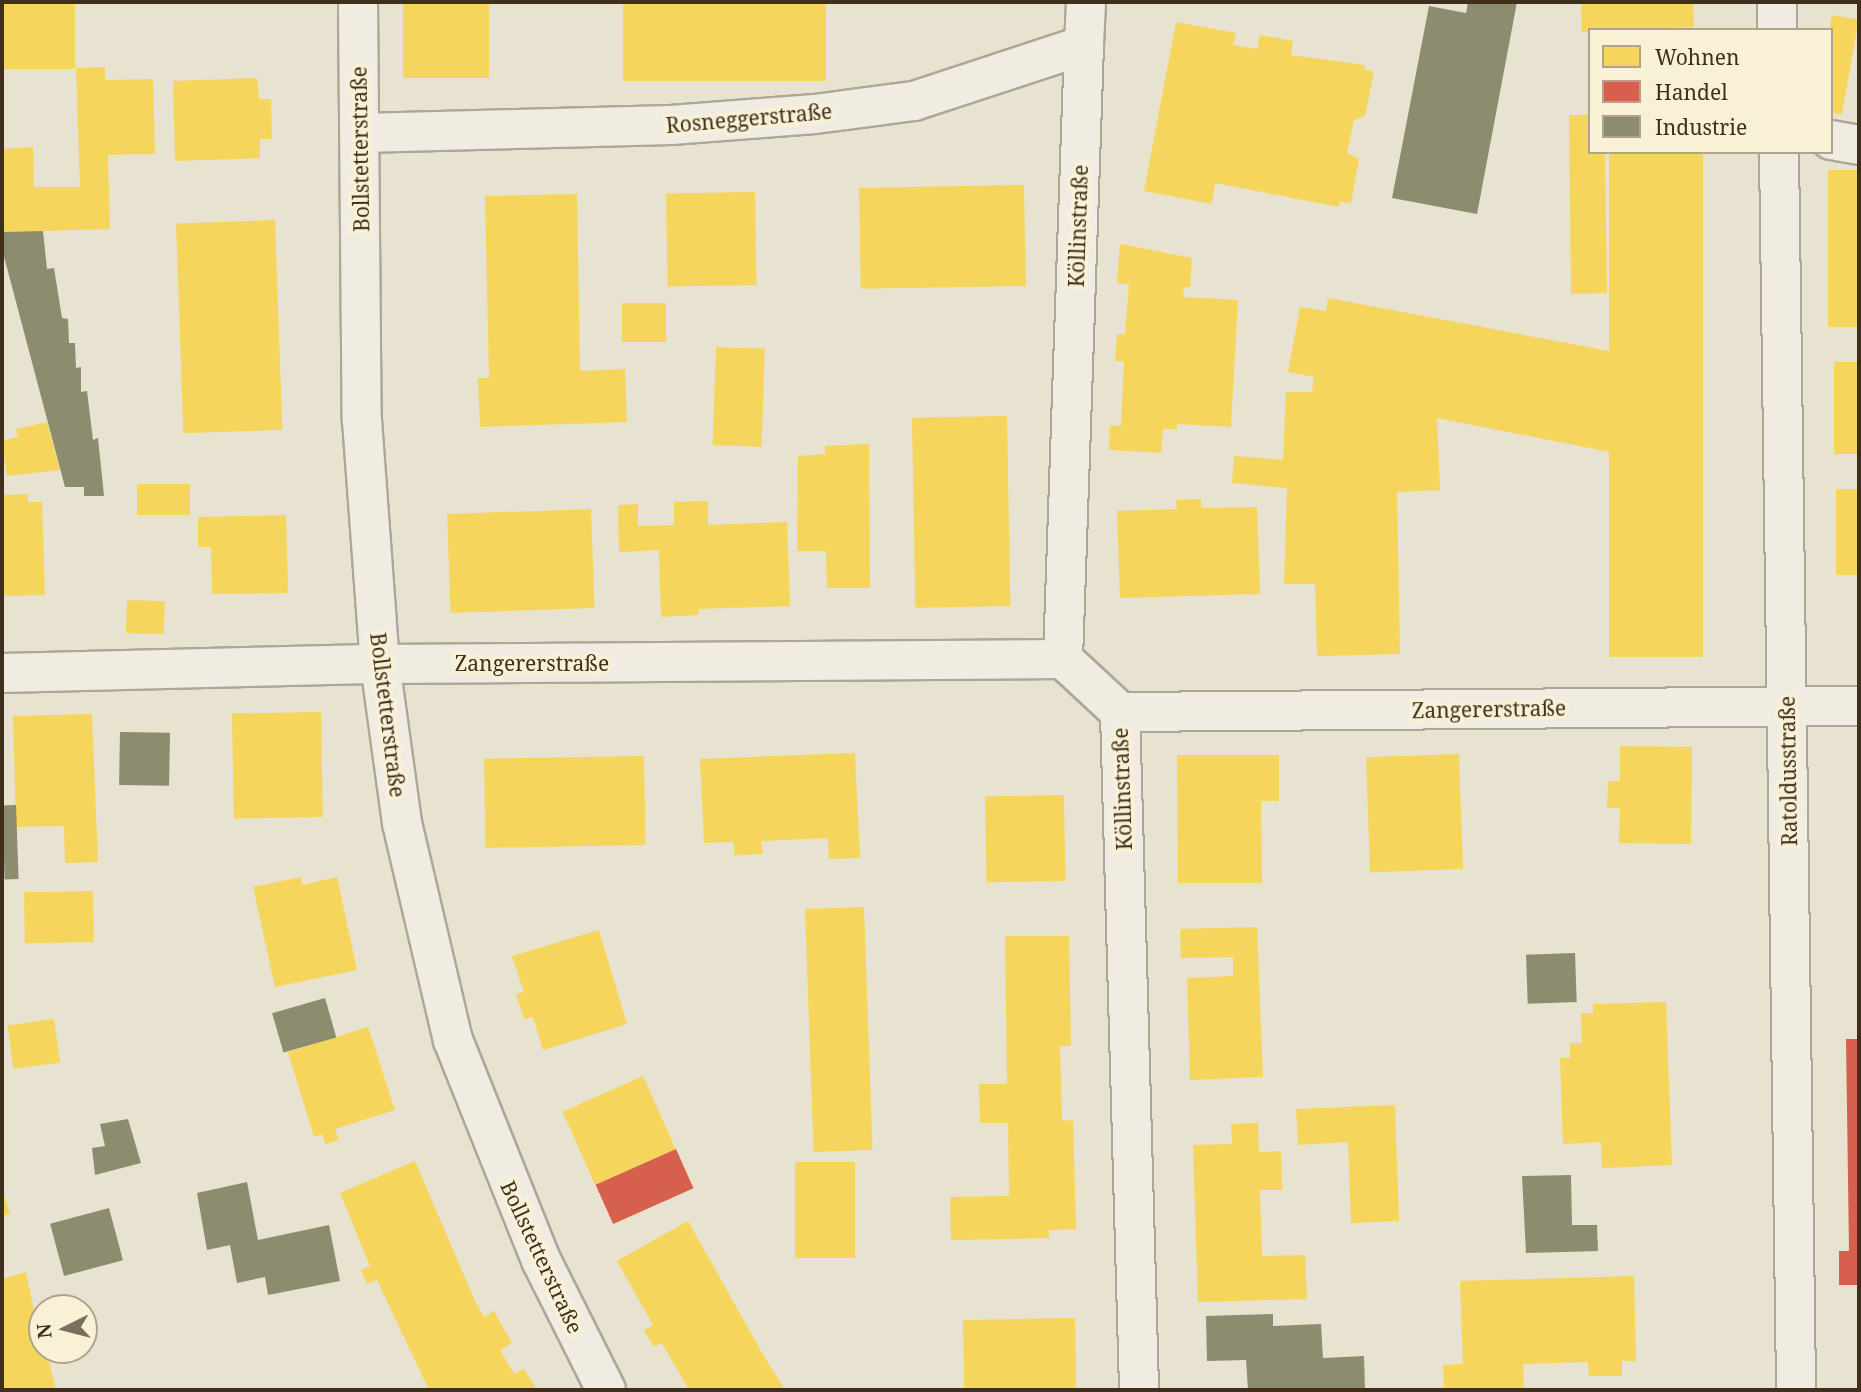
<!DOCTYPE html>
<html>
<head>
<meta charset="utf-8">
<style>
  body { margin:0 }
  #map { position:relative; width:1861px; height:1392px; overflow:hidden; background:#e8e2d0; font-family:"Noto Serif",serif }
  div>[style] { position:absolute }
  [style*='--x'] { left:calc(var(--x)*1px); top:calc(var(--y)*1px); width:calc(var(--w)*1px); rotate:calc(var(--a)*1deg) }
  .homes>* { inset:0; background:#f6d55c; transform-origin:0 0 }
  .shops>* { inset:0; background:#d6604d; transform-origin:0 0 }
  .industry>* { inset:0; background:#8c8c6e; transform-origin:0 0 }
  .roads { filter:drop-shadow(2px 0 #aea798) drop-shadow(-2px 0 #aea798) drop-shadow(0 2px #aea798) drop-shadow(0 -2px #aea798) }
  .street>* { height:38px; margin:-19px; padding:0 19px; transform-origin:19px; border-radius:19px; background:#f0ece2 }
  span { translate:-50% -50%; white-space:nowrap; text-align:center; line-height:1.15; -webkit-text-stroke:7px #f9f1d6; paint-order:stroke }
  .street-label { font-size:21px; color:#3f301e }
  .frame { position:absolute; inset:0; border:4px solid #3f301e; pointer-events:none }
  .legend { position:absolute; left:1588px; top:28px; width:245px; height:126px; box-sizing:border-box; background:#f9f1d6; border:2px solid #afa48c; margin:0; padding:9px 12px; list-style:none; font-size:21px; color:#3f301e }
  .legend li { display:flex; align-items:center; gap:14px; height:35px }
  .legend b { width:35px; border:2px solid #afa48c }
  .north { position:absolute; left:28px; top:1294px; width:70px; height:70px; box-sizing:border-box; background:#f9f1d6; border:2px solid #afa48c; border-radius:50%; rotate:264deg; font-size:19px; font-weight:700; line-height:28px; text-align:center; color:#3f301e }
  .north::after { content:''; display:block; margin:auto; width:24px; height:32px; background:#7a6e5c; clip-path:polygon(50% 0,100% 100%,50% 72%,0 100%) }
</style>
</head>
<body>
<div id="map">
  <div class="homes">
    <div style="left:2px;top:2px;width:73px;height:67px"></div>
    <div style="left:403px;top:2px;width:86px;height:76px"></div>
    <div style="left:623px;top:2px;width:203px;height:79px"></div>
    <div style="clip-path:polygon(1581px 2px,1693px 2px,1694px 27px,1582px 32px)"></div>
    <div style="left:1832px;top:15px;width:27px;height:96px;rotate:10deg"></div>
    <div style="clip-path:polygon(1176px 22px,1236px 33px,1233px 45px,1257px 49px,1260px 35px,1293px 41px,1291px 55px,1365px 65px,1364px 69px,1374px 72px,1365px 116px,1354px 120px,1347px 153px,1359px 159px,1351px 203px,1339px 202px,1339px 207px,1215px 183px,1212px 204px,1144px 191px)"></div>
    <div style="clip-path:polygon(105px 67px,105px 80px,153px 79px,155px 154px,108px 155px,110px 229px,2px 232px,2px 149px,33px 147px,34px 187px,80px 187px,76px 68px)"></div>
    <div style="clip-path:polygon(257px 78px,259px 99px,271px 99px,272px 139px,260px 139px,260px 158px,175px 161px,173px 81px)"></div>
    <div style="clip-path:polygon(1569px 115px,1590px 115px,1590px 152px,1605px 152px,1607px 293px,1571px 294px)"></div>
    <div style="left:1609px;top:152px;width:94px;height:505px"></div>
    <div style="left:1859px;top:170px;width:157px;height:31px;rotate:90deg"></div>
    <div style="left:1024px;top:185px;width:101px;height:165px;rotate:89deg"></div>
    <div style="left:755px;top:192px;width:93px;height:89px;rotate:89deg"></div>
    <div style="clip-path:polygon(577px 194px,580px 371px,625px 369px,627px 422px,480px 427px,478px 378px,489px 378px,485px 196px)"></div>
    <div style="left:275px;top:220px;width:210px;height:99px;rotate:88deg"></div>
    <div style="clip-path:polygon(1120px 244px,1192px 258px,1190px 287px,1184px 287px,1183px 297px,1238px 300px,1231px 427px,1177px 424px,1177px 429px,1163px 429px,1161px 453px,1109px 450px,1110px 425px,1121px 426px,1124px 361px,1115px 361px,1117px 334px,1125px 334px,1129px 284px,1117px 283px)"></div>
    <div style="clip-path:polygon(1328px 298px,1609px 351px,1610px 452px,1437px 418px,1440px 490px,1397px 492px,1400px 654px,1317px 656px,1315px 584px,1284px 584px,1287px 488px,1232px 483px,1234px 456px,1283px 460px,1286px 392px,1312px 392px,1314px 377px,1288px 372px,1300px 307px,1326px 311px)"></div>
    <div style="left:622px;top:303px;width:44px;height:39px"></div>
    <div style="left:716px;top:347px;width:49px;height:98px;rotate:2deg"></div>
    <div style="left:1859px;top:362px;width:92px;height:25px;rotate:90deg"></div>
    <div style="left:1007px;top:416px;width:190px;height:95px;rotate:89deg"></div>
    <div style="clip-path:polygon(47px 422px,60px 470px,7px 476px,2px 441px,18px 437px,16px 429px)"></div>
    <div style="clip-path:polygon(869px 444px,870px 588px,827px 588px,826px 551px,797px 551px,798px 456px,825px 454px,825px 446px)"></div>
    <div style="left:137px;top:484px;width:53px;height:31px"></div>
    <div style="left:1836px;top:489px;width:23px;height:86px"></div>
    <div style="clip-path:polygon(28px 494px,28px 502px,42px 502px,45px 595px,2px 596px,2px 495px)"></div>
    <div style="clip-path:polygon(1201px 499px,1201px 508px,1257px 507px,1260px 594px,1120px 598px,1117px 511px,1177px 509px,1176px 500px)"></div>
    <div style="clip-path:polygon(708px 501px,708px 525px,787px 522px,790px 606px,698px 609px,698px 615px,661px 617px,659px 550px,619px 552px,618px 505px,638px 504px,638px 526px,674px 525px,674px 502px)"></div>
    <div style="left:591px;top:509px;width:99px;height:144px;rotate:88deg"></div>
    <div style="clip-path:polygon(286px 515px,288px 593px,212px 594px,211px 547px,198px 547px,198px 517px)"></div>
    <div style="left:127px;top:600px;width:38px;height:33px;rotate:2deg"></div>
    <div style="left:321px;top:712px;width:105px;height:89px;rotate:89deg"></div>
    <div style="clip-path:polygon(92px 714px,98px 862px,65px 863px,64px 826px,16px 827px,13px 716px)"></div>
    <div style="clip-path:polygon(1620px 746px,1692px 747px,1691px 844px,1619px 843px,1620px 808px,1607px 808px,1608px 781px,1620px 781px)"></div>
    <div style="clip-path:polygon(855px 753px,860px 858px,829px 859px,828px 838px,761px 841px,763px 854px,734px 855px,734px 842px,704px 843px,700px 759px)"></div>
    <div style="left:1459px;top:754px;width:115px;height:93px;rotate:88deg"></div>
    <div style="clip-path:polygon(1177px 755px,1279px 755px,1279px 801px,1261px 801px,1262px 883px,1178px 883px)"></div>
    <div style="left:644px;top:756px;width:89px;height:160px;rotate:89deg"></div>
    <div style="left:1064px;top:795px;width:86px;height:79px;rotate:89deg"></div>
    <div style="clip-path:polygon(301px 877px,302px 885px,337px 877px,357px 970px,275px 987px,253px 887px)"></div>
    <div style="left:93px;top:891px;width:51px;height:69px;rotate:89deg"></div>
    <div style="left:864px;top:907px;width:243px;height:59px;rotate:88deg"></div>
    <div style="clip-path:polygon(1257px 927px,1263px 1077px,1190px 1080px,1187px 978px,1233px 976px,1233px 957px,1181px 958px,1180px 929px)"></div>
    <div style="clip-path:polygon(599px 930px,627px 1024px,543px 1050px,533px 1017px,524px 1019px,516px 994px,524px 992px,512px 956px)"></div>
    <div style="clip-path:polygon(1005px 936px,1069px 936px,1071px 1046px,1060px 1046px,1062px 1121px,1073px 1120px,1076px 1229px,1049px 1230px,1049px 1238px,951px 1240px,950px 1197px,1009px 1196px,1008px 1123px,980px 1123px,979px 1084px,1007px 1084px)"></div>
    <div style="clip-path:polygon(1666px 1002px,1672px 1165px,1602px 1168px,1601px 1142px,1563px 1144px,1560px 1058px,1570px 1058px,1570px 1043px,1582px 1043px,1581px 1013px,1593px 1013px,1593px 1004px)"></div>
    <div style="left:54px;top:1019px;width:44px;height:47px;rotate:82deg"></div>
    <div style="clip-path:polygon(368px 1027px,395px 1110px,335px 1129px,339px 1140px,325px 1144px,322px 1134px,314px 1137px,288px 1052px)"></div>
    <div style="left:643px;top:1076px;width:80px;height:88px;rotate:66deg"></div>
    <div style="clip-path:polygon(1395px 1105px,1399px 1221px,1351px 1223px,1348px 1142px,1298px 1145px,1296px 1109px)"></div>
    <div style="clip-path:polygon(1258px 1123px,1259px 1152px,1281px 1151px,1282px 1190px,1260px 1190px,1262px 1256px,1305px 1255px,1307px 1299px,1198px 1302px,1193px 1145px,1232px 1144px,1231px 1124px)"></div>
    <div style="clip-path:polygon(415px 1161px,475px 1301px,484px 1317px,494px 1311px,512px 1343px,500px 1350px,514px 1374px,524px 1369px,537px 1390px,429px 1390px,377px 1280px,367px 1284px,361px 1270px,370px 1266px,340px 1193px)"></div>
    <div style="left:795px;top:1162px;width:60px;height:96px"></div>
    <div style="clip-path:polygon(2px 1189px,10px 1214px,2px 1216px)"></div>
    <div style="clip-path:polygon(688px 1221px,765px 1358px,785px 1390px,689px 1390px,662px 1343px,654px 1347px,644px 1330px,653px 1325px,617px 1261px)"></div>
    <div style="clip-path:polygon(26px 1272px,42px 1350px,46px 1350px,56px 1390px,2px 1390px,2px 1279px)"></div>
    <div style="clip-path:polygon(1634px 1276px,1636px 1361px,1622px 1361px,1622px 1376px,1589px 1376px,1588px 1362px,1523px 1364px,1524px 1390px,1444px 1390px,1443px 1365px,1463px 1364px,1460px 1281px)"></div>
    <div style="left:1075px;top:1318px;width:72px;height:112px;rotate:89deg"></div>
  </div>
  <div class="shops">
    <div style="clip-path:polygon(1846px 1039px,1859px 1039px,1859px 1285px,1839px 1285px,1839px 1251px,1849px 1251px)"></div>
    <div style="left:676px;top:1149px;width:43px;height:88px;rotate:66deg"></div>
  </div>
  <div class="industry">
    <div style="clip-path:polygon(1468px 2px,1517px 2px,1477px 214px,1392px 198px,1429px 6px,1466px 13px)"></div>
    <div style="clip-path:polygon(43px 231px,47px 269px,54px 268px,62px 318px,68px 319px,69px 343px,75px 343px,76px 368px,81px 367px,81px 392px,87px 391px,93px 440px,98px 438px,104px 496px,84px 496px,84px 487px,65px 487px,2px 249px,2px 232px)"></div>
    <div style="left:120px;top:732px;width:50px;height:53px;rotate:1deg"></div>
    <div style="left:16px;top:805px;width:74px;height:14px;rotate:88deg"></div>
    <div style="left:1575px;top:953px;width:49px;height:49px;rotate:88deg"></div>
    <div style="left:325px;top:998px;width:41px;height:55px;rotate:74deg"></div>
    <div style="clip-path:polygon(128px 1119px,141px 1163px,95px 1175px,92px 1148px,105px 1146px,100px 1124px)"></div>
    <div style="clip-path:polygon(1571px 1175px,1572px 1225px,1597px 1225px,1598px 1251px,1526px 1253px,1522px 1176px)"></div>
    <div style="clip-path:polygon(247px 1182px,258px 1240px,329px 1225px,340px 1281px,268px 1295px,265px 1277px,237px 1283px,230px 1245px,207px 1250px,197px 1193px)"></div>
    <div style="left:109px;top:1208px;width:54px;height:61px;rotate:75deg"></div>
    <div style="clip-path:polygon(1273px 1314px,1273px 1326px,1321px 1324px,1323px 1358px,1364px 1356px,1365px 1390px,1248px 1390px,1246px 1360px,1207px 1361px,1206px 1316px)"></div>
  </div>
  <div class="roads">
    <div class="street">
      <div style="--x:358;--y:2;--w:418;--a:89.5"></div>
      <div style="--x:362;--y:420;--w:245;--a:85.8"></div>
      <div style="--x:380;--y:664;--w:161;--a:82.1"></div>
      <div style="--x:402;--y:823;--w:223;--a:76.8"></div>
      <div style="--x:453;--y:1040;--w:237;--a:68.2"></div>
      <div style="--x:541;--y:1260;--w:145;--a:63.4"></div>
      <div style="--x:1777;--y:2;--w:28;--a:90"></div>
      <div style="--x:1084;--y:45;--w:614;--a:91.96"></div>
      <div style="--x:1063;--y:659;--w:78;--a:42.9"></div>
      <div style="--x:1120;--y:712;--w:678;--a:88.39"></div>
      <div style="--x:361;--y:133;--w:310;--a:-1.5"></div>
      <div style="--x:671;--y:125;--w:144;--a:-4.4"></div>
      <div style="--x:815;--y:114;--w:100;--a:-7.5"></div>
      <div style="--x:914;--y:101;--w:179;--a:-18.2"></div>
      <div style="--x:1084;--y:45;--w:43;--a:-87.3"></div>
      <div style="--x:1831;--y:140;--w:28;--a:10"></div>
      <div style="--x:1779;--y:152;--w:1238;--a:89.21"></div>
      <div style="--x:2;--y:673;--w:378;--a:-1.4"></div>
      <div style="--x:380;--y:664;--w:683;--a:-0.42"></div>
      <div style="--x:1120;--y:712;--w:739;--a:-0.47"></div>
    </div>
  </div>
  <div class="street-label">
    <span style="left:749px;top:118px;rotate:-5deg">Rosneggerstraße</span>
    <span style="left:360px;top:149px;rotate:-91deg">Bollstetterstraße</span>
    <span style="left:1078px;top:226px;rotate:-88deg">Köllinstraße</span>
    <span style="left:532px;top:663px">Zangererstraße</span>
    <span style="left:1489px;top:709px;rotate:-1deg">Zangererstraße</span>
    <span style="left:388px;top:715px;rotate:83deg">Bollstetterstraße</span>
    <span style="left:1788px;top:771px;rotate:-91deg">Ratoldusstraße</span>
    <span style="left:1122px;top:789px;rotate:-92deg">Köllinstraße</span>
    <span style="left:542px;top:1257px;rotate:65deg">Bollstetterstraße</span>
  </div>
  <div class="frame"></div>
  <ul class="legend">
  <li><b style="height:19px;background:#f6d55c"></b>Wohnen</li>
  <li><b style="height:19px;background:#d6604d"></b>Handel</li>
  <li><b style="height:19px;background:#8c8c6e"></b>Industrie</li>
  </ul>
  <div class="north">N</div>
</div>
</body>
</html>
